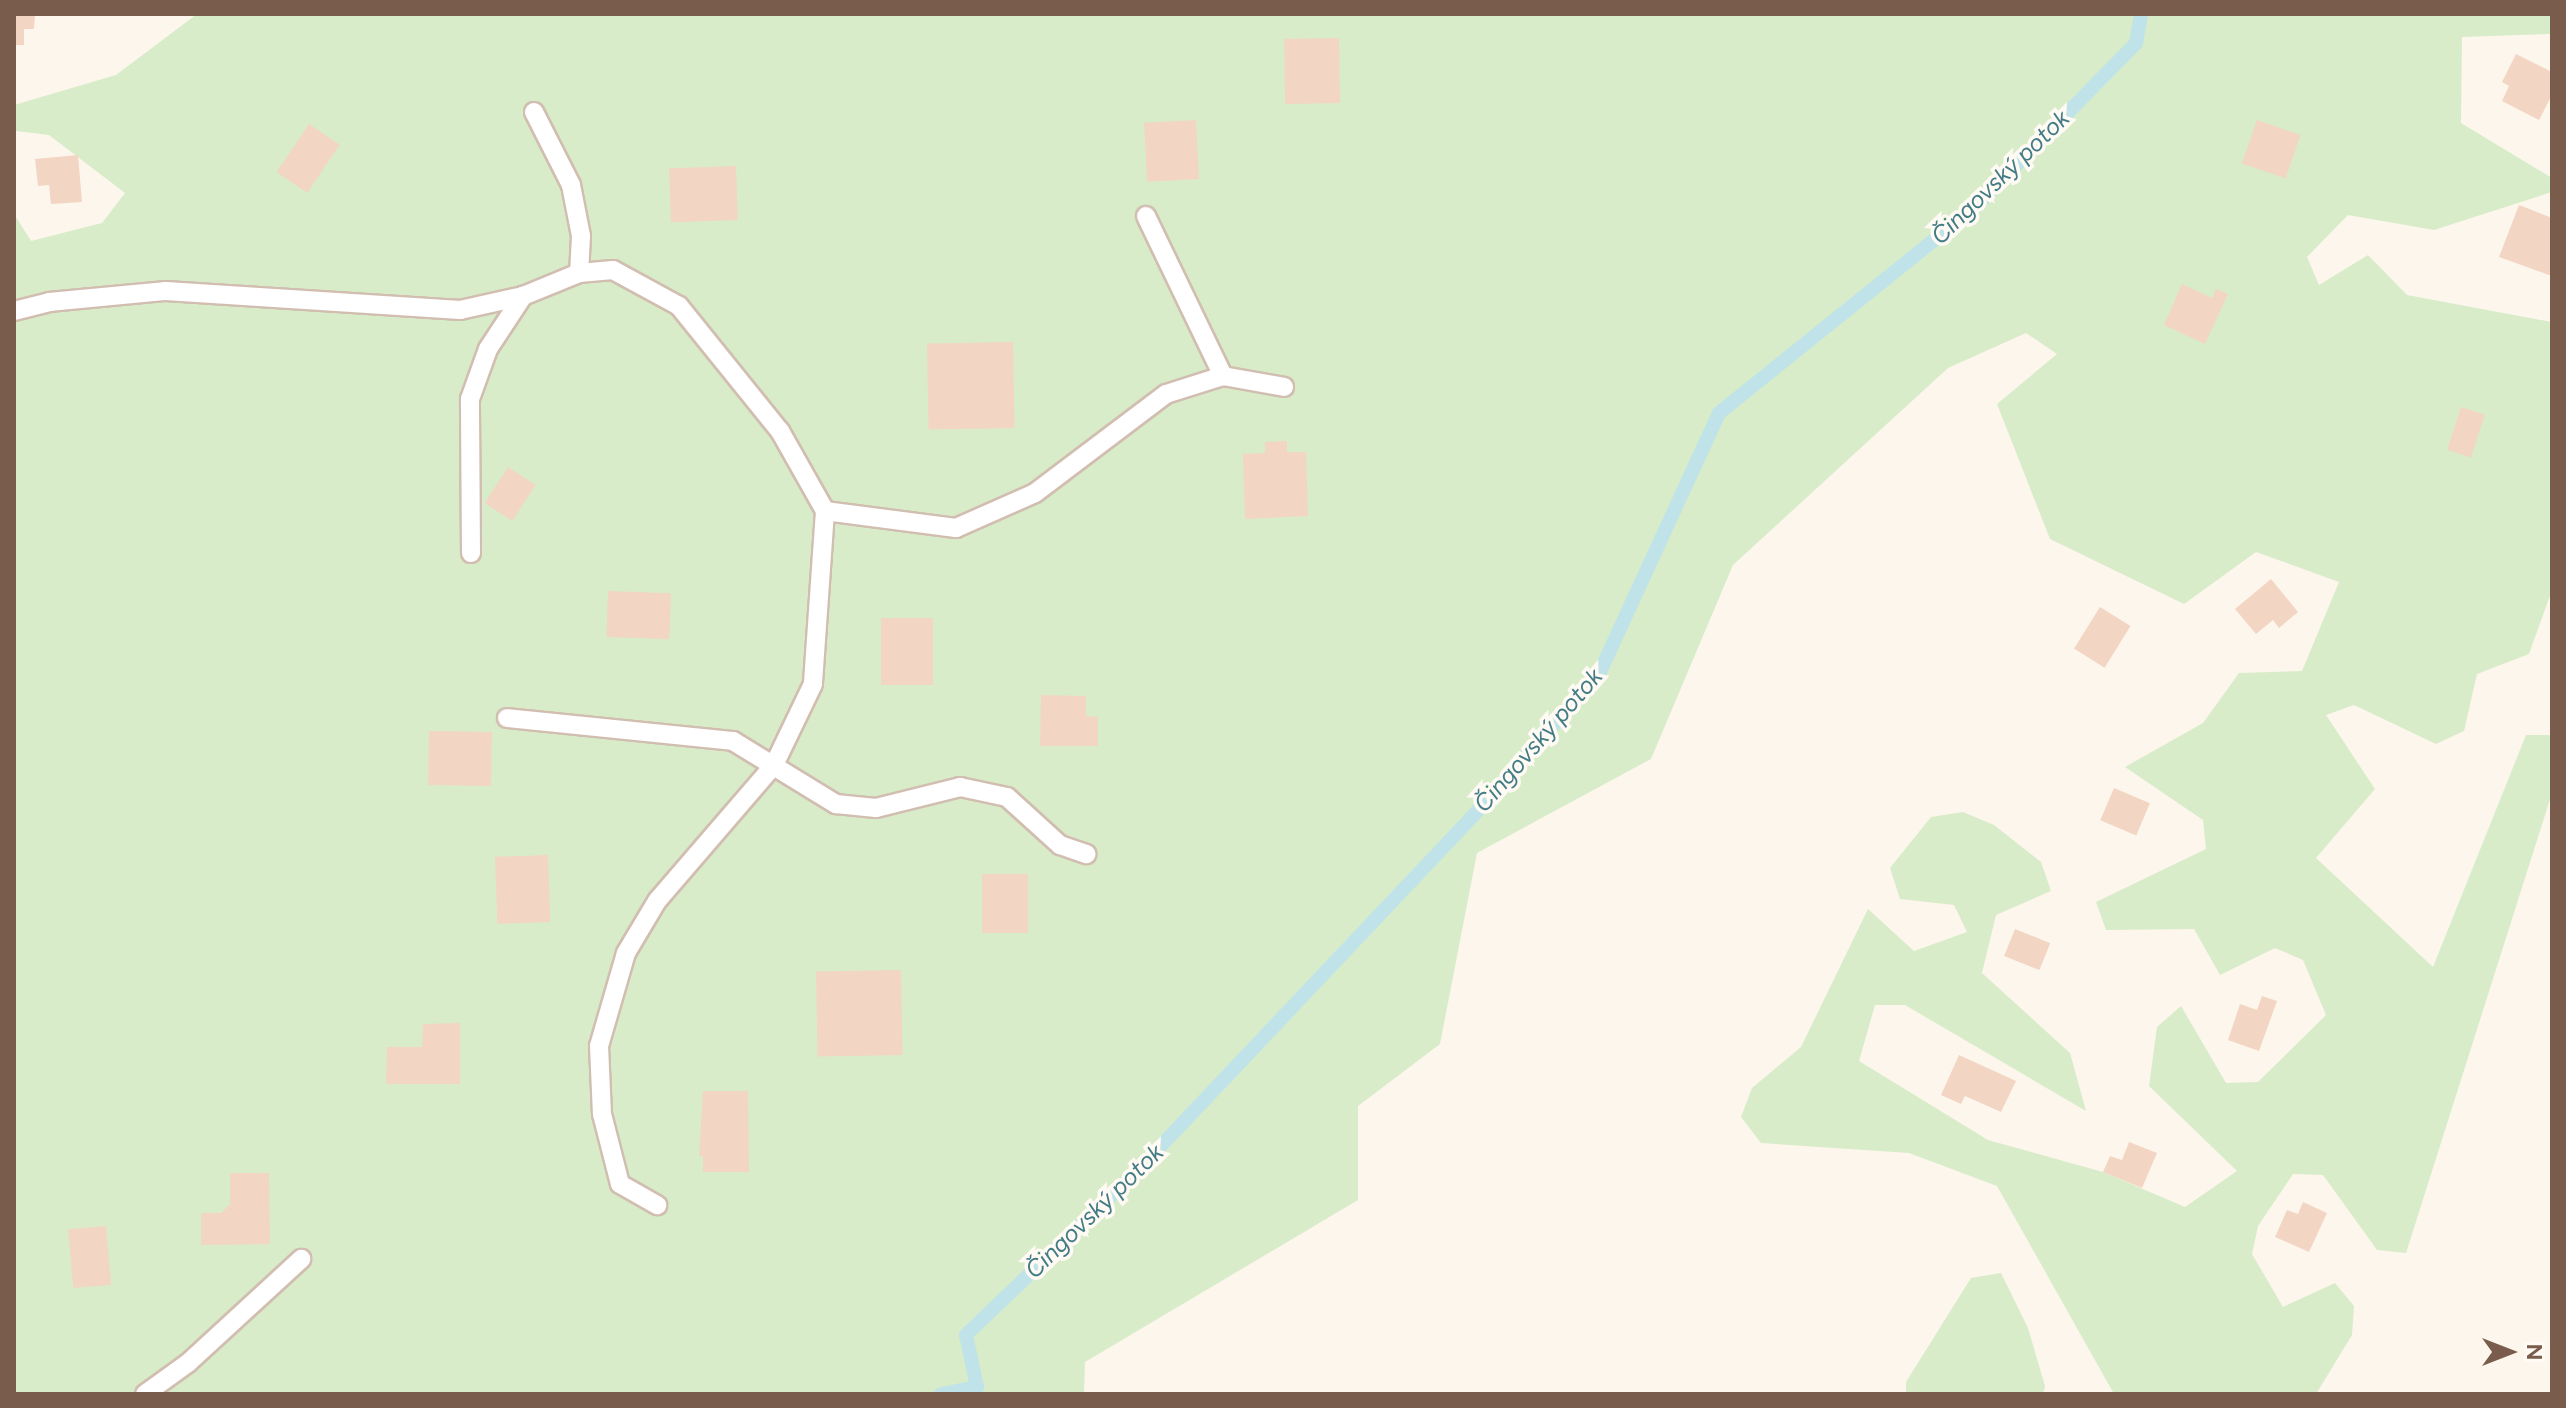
<!DOCTYPE html>
<html>
<head>
<meta charset="utf-8">
<style>
  body { margin:0 }
  #map { position:relative; width:2566px; height:1408px; overflow:hidden; background:#fdf6ec; font-family:Figtree,sans-serif }
  div>[style] { position:absolute }
  [style*='--x'] { left:calc(var(--x)*1px); top:calc(var(--y)*1px); width:calc(var(--w)*1px); rotate:calc(var(--a)*1deg) }
  .green>* { inset:0; background:#d8ecc9 }
  .stream>* { height:14px; margin:-7px; padding:0 7px; transform-origin:7px; border-radius:7px; background:#bfe3e8 }
  .building>* { inset:0; background:#f3d5c3; transform-origin:0 0 }
  .roads { filter:drop-shadow(2px 0 #d1beb0) drop-shadow(-2px 0 #d1beb0) drop-shadow(0 2px #d1beb0) drop-shadow(0 -2px #d1beb0) }
  .service>* { height:18px; margin:-9px; padding:0 9px; transform-origin:9px; border-radius:9px; background:#fff }
  span { translate:-50% -50%; white-space:nowrap; text-align:center; line-height:1.15; -webkit-text-stroke:7px #fffaf3; paint-order:stroke }
  .water-label { font-size:24px; color:#437c86; font-style:italic }
  .frame { position:absolute; inset:0; border:16px solid #7a5c4d; pointer-events:none }
  .north { position:absolute; left:2470px; top:1312px; width:80px; height:80px; -webkit-text-stroke:6px #fffaf3; paint-order:stroke; rotate:90deg; font-size:22px; font-weight:700; line-height:32px; text-align:center; color:#7a5c4d }
  .north::after { content:''; display:block; margin:auto; width:28px; height:36px; background:#7a5c4d; clip-path:polygon(50% 0,100% 100%,50% 72%,0 100%) }
</style>
</head>
<body>
<div id="map">
  <div class="green">
    <div style="clip-path:polygon(197px 14px,2552px 14px,2551px 34px,2462px 37px,2461px 123px,2552px 178px,2552px 192px,2434px 230px,2348px 215px,2307px 257px,2319px 285px,2368px 255px,2407px 295px,2552px 322px,2552px 590px,2529px 654px,2477px 674px,2464px 731px,2436px 744px,2354px 705px,2326px 715px,2375px 789px,2316px 858px,2433px 967px,2526px 735px,2552px 735px,2552px 793px,2406px 1253px,2377px 1250px,2323px 1175px,2293px 1174px,2258px 1226px,2252px 1254px,2283px 1307px,2335px 1283px,2354px 1306px,2352px 1335px,2316px 1394px,2114px 1394px,1997px 1186px,1909px 1153px,1761px 1143px,1741px 1117px,1752px 1088px,1801px 1047px,1868px 909px,1914px 951px,1967px 932px,1954px 905px,1900px 899px,1890px 868px,1931px 817px,1963px 812px,1994px 825px,2041px 862px,2051px 891px,1996px 915px,1982px 973px,2070px 1053px,2086px 1111px,1905px 1005px,1875px 1005px,1859px 1061px,1988px 1140px,2103px 1172px,2185px 1207px,2237px 1171px,2149px 1086px,2157px 1027px,2181px 1006px,2226px 1083px,2258px 1082px,2326px 1015px,2303px 960px,2275px 948px,2220px 975px,2194px 929px,2106px 930px,2096px 902px,2206px 849px,2203px 820px,2125px 767px,2203px 723px,2239px 673px,2302px 671px,2339px 582px,2256px 552px,2184px 604px,2050px 539px,1997px 404px,2057px 354px,2026px 333px,1948px 368px,1733px 565px,1651px 759px,1477px 853px,1440px 1044px,1358px 1106px,1358px 1200px,1085px 1362px,1084px 1394px,14px 1394px,14px 214px,31px 241px,102px 223px,125px 193px,49px 135px,16px 131px,14px 105px,116px 75px)"></div>
    <div style="clip-path:polygon(2001px 1273px,2028px 1328px,2045px 1386px,2043px 1394px,1906px 1394px,1906px 1382px,1971px 1278px)"></div>
  </div>
  <div class="stream">
    <div style="--x:941;--y:1394;--w:37;--a:-11"></div>
    <div style="--x:977;--y:1387;--w:53;--a:-101.9"></div>
    <div style="--x:966;--y:1335;--w:243;--a:-43.8"></div>
    <div style="--x:1141;--y:1167;--w:482;--a:-46.6"></div>
    <div style="--x:1472;--y:817;--w:191;--a:-48.4"></div>
    <div style="--x:1599;--y:674;--w:287;--a:-65.3"></div>
    <div style="--x:1719;--y:413;--w:326;--a:-38.8"></div>
    <div style="--x:1973;--y:209;--w:233;--a:-45.5"></div>
    <div style="--x:2136;--y:43;--w:29;--a:-80"></div>
  </div>
  <div class="building">
    <div style="clip-path:polygon(14px 14px,35px 14px,34px 29px,24px 29px,24px 45px,14px 45px)"></div>
    <div style="left:1339px;top:38px;width:65px;height:55px;rotate:89deg"></div>
    <div style="clip-path:polygon(2516px 54px,2552px 72px,2552px 95px,2539px 120px,2502px 101px,2509px 86px,2502px 82px)"></div>
    <div style="left:1196px;top:120px;width:59px;height:52px;rotate:87deg"></div>
    <div style="left:2257px;top:120px;width:46px;height:46px;rotate:19deg"></div>
    <div style="left:309px;top:124px;width:37px;height:58px;rotate:34deg"></div>
    <div style="clip-path:polygon(78px 155px,82px 202px,51px 204px,49px 185px,38px 186px,35px 159px)"></div>
    <div style="left:736px;top:166px;width:54px;height:67px;rotate:88deg"></div>
    <div style="clip-path:polygon(2519px 205px,2552px 218px,2552px 276px,2499px 257px)"></div>
    <div style="clip-path:polygon(2182px 284px,2212px 298px,2216px 289px,2228px 294px,2205px 344px,2164px 325px)"></div>
    <div style="left:1013px;top:342px;width:86px;height:86px;rotate:89deg"></div>
    <div style="left:2461px;top:407px;width:25px;height:45px;rotate:18deg"></div>
    <div style="clip-path:polygon(1287px 441px,1287px 452px,1306px 452px,1308px 516px,1245px 519px,1243px 454px,1265px 453px,1265px 442px)"></div>
    <div style="left:508px;top:467px;width:33px;height:43px;rotate:33deg"></div>
    <div style="clip-path:polygon(2271px 579px,2298px 612px,2279px 628px,2273px 620px,2256px 634px,2235px 609px)"></div>
    <div style="left:608px;top:591px;width:63px;height:46px;rotate:2deg"></div>
    <div style="left:2100px;top:607px;width:36px;height:49px;rotate:32deg"></div>
    <div style="left:881px;top:618px;width:52px;height:67px"></div>
    <div style="clip-path:polygon(1041px 695px,1086px 696px,1086px 716px,1098px 717px,1098px 746px,1040px 746px)"></div>
    <div style="left:429px;top:731px;width:63px;height:54px;rotate:1deg"></div>
    <div style="left:2114px;top:788px;width:39px;height:35px;rotate:23deg"></div>
    <div style="left:548px;top:855px;width:67px;height:53px;rotate:88deg"></div>
    <div style="left:982px;top:874px;width:46px;height:59px"></div>
    <div style="left:2015px;top:929px;width:38px;height:29px;rotate:22deg"></div>
    <div style="left:901px;top:970px;width:85px;height:85px;rotate:89deg"></div>
    <div style="clip-path:polygon(2262px 996px,2277px 1001px,2259px 1051px,2228px 1040px,2240px 1004px,2257px 1010px)"></div>
    <div style="clip-path:polygon(460px 1023px,460px 1084px,386px 1084px,387px 1047px,422px 1047px,423px 1024px)"></div>
    <div style="clip-path:polygon(1959px 1055px,2016px 1081px,2001px 1112px,1965px 1096px,1961px 1104px,1941px 1095px)"></div>
    <div style="clip-path:polygon(703px 1091px,748px 1091px,749px 1172px,703px 1172px,703px 1156px,699px 1156px)"></div>
    <div style="clip-path:polygon(2129px 1142px,2157px 1153px,2142px 1188px,2103px 1172px,2110px 1156px,2122px 1160px)"></div>
    <div style="clip-path:polygon(230px 1173px,269px 1173px,270px 1244px,201px 1245px,201px 1213px,221px 1213px,230px 1204px)"></div>
    <div style="clip-path:polygon(2303px 1202px,2327px 1213px,2309px 1252px,2275px 1237px,2287px 1210px,2298px 1214px)"></div>
    <div style="left:106px;top:1226px;width:59px;height:38px;rotate:85deg"></div>
  </div>
  <div class="roads">
    <div class="service">
      <div style="--x:534;--y:112;--w:82;--a:63.1"></div>
      <div style="--x:571;--y:185;--w:52;--a:78.9"></div>
      <div style="--x:581;--y:236;--w:37;--a:93"></div>
      <div style="--x:1146;--y:216;--w:178;--a:64.3"></div>
      <div style="--x:14;--y:311;--w:36;--a:-14"></div>
      <div style="--x:49;--y:302;--w:118;--a:-5.4"></div>
      <div style="--x:166;--y:291;--w:295;--a:3.7"></div>
      <div style="--x:460;--y:310;--w:65;--a:-12.5"></div>
      <div style="--x:825;--y:511;--w:132;--a:7.4"></div>
      <div style="--x:956;--y:528;--w:86;--a:-23.9"></div>
      <div style="--x:1035;--y:493;--w:164;--a:-37.1"></div>
      <div style="--x:1166;--y:394;--w:60;--a:-17.5"></div>
      <div style="--x:1223;--y:376;--w:62;--a:10.2"></div>
      <div style="--x:471;--y:553;--w:154;--a:-90.4"></div>
      <div style="--x:470;--y:399;--w:53;--a:-70.2"></div>
      <div style="--x:488;--y:349;--w:64;--a:-56.6"></div>
      <div style="--x:523;--y:296;--w:61;--a:-22.3"></div>
      <div style="--x:579;--y:273;--w:34;--a:-5"></div>
      <div style="--x:613;--y:270;--w:75;--a:28.6"></div>
      <div style="--x:679;--y:306;--w:161;--a:51.1"></div>
      <div style="--x:780;--y:431;--w:92;--a:60.6"></div>
      <div style="--x:825;--y:511;--w:173;--a:94"></div>
      <div style="--x:813;--y:684;--w:90;--a:115.7"></div>
      <div style="--x:774;--y:765;--w:179;--a:130.7"></div>
      <div style="--x:657;--y:901;--w:61;--a:120.8"></div>
      <div style="--x:626;--y:953;--w:97;--a:106.2"></div>
      <div style="--x:599;--y:1046;--w:68;--a:87.5"></div>
      <div style="--x:602;--y:1114;--w:72;--a:75.6"></div>
      <div style="--x:620;--y:1184;--w:43;--a:29.6"></div>
      <div style="--x:507;--y:718;--w:227;--a:5.8"></div>
      <div style="--x:733;--y:741;--w:121;--a:31.5"></div>
      <div style="--x:836;--y:804;--w:40;--a:5.7"></div>
      <div style="--x:876;--y:808;--w:87;--a:-14"></div>
      <div style="--x:960;--y:787;--w:48;--a:12"></div>
      <div style="--x:1007;--y:797;--w:72;--a:42.2"></div>
      <div style="--x:1060;--y:845;--w:28;--a:19"></div>
      <div style="--x:145;--y:1394;--w:53;--a:-35.8"></div>
      <div style="--x:188;--y:1363;--w:154;--a:-42.6"></div>
    </div>
  </div>
  <div class="water-label">
    <span style="left:2000px;top:177px;rotate:-44deg">Čingovský potok</span>
    <span style="left:1538px;top:740px;rotate:-49deg">Čingovský potok</span>
    <span style="left:1094px;top:1211px;rotate:-44deg">Čingovský potok</span>
  </div>
  <div class="frame"></div>
  <div class="north">N</div>
</div>
</body>
</html>
